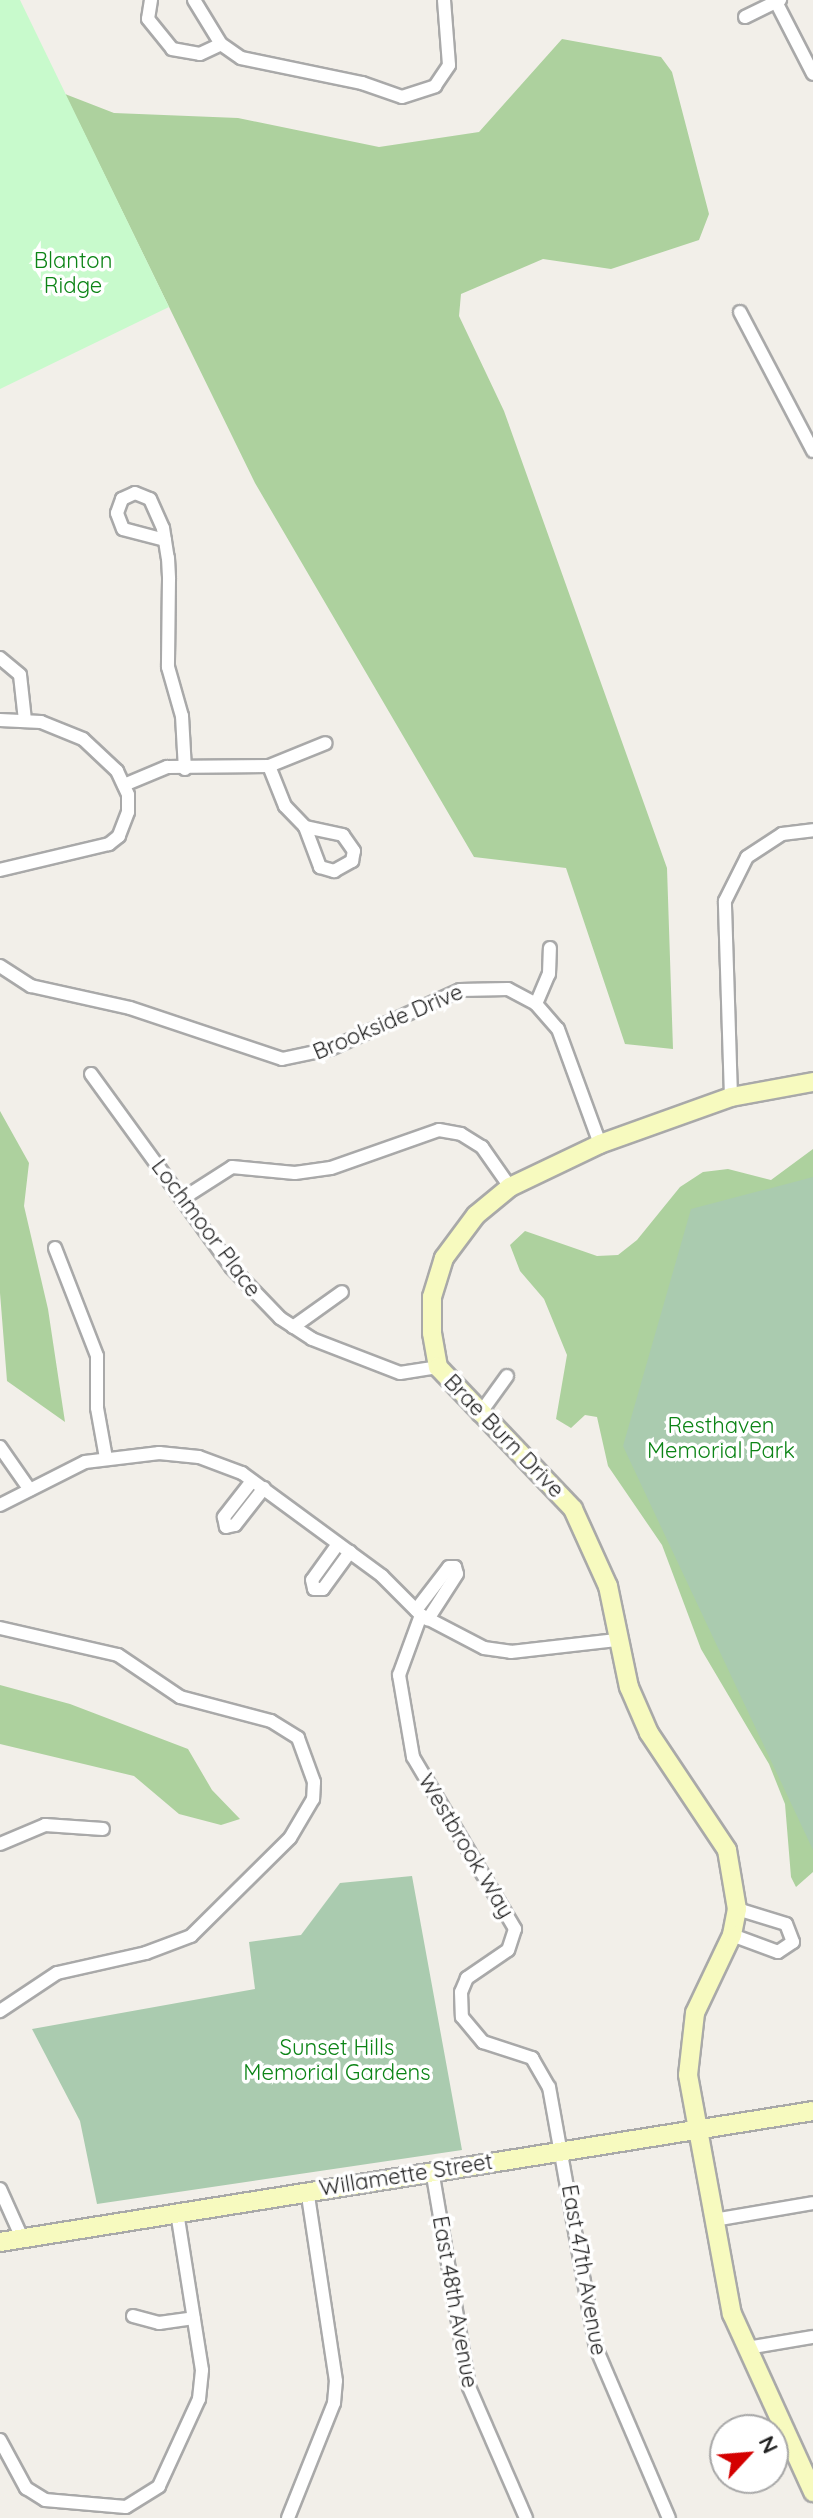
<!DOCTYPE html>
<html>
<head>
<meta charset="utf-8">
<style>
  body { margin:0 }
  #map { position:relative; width:813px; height:2518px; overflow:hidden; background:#f2efe9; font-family:Quicksand,sans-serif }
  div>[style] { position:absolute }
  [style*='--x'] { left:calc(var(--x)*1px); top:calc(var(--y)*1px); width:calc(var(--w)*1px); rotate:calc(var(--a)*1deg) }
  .forest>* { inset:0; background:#add19e }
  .cemetery>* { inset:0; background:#aacbaf }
  .park>* { inset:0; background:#c8facc }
  .roads { filter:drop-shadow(2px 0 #a9a9a9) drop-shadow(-2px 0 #a9a9a9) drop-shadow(0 2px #a9a9a9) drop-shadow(0 -2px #a9a9a9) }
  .street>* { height:12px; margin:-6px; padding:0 6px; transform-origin:6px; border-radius:6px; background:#fff }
  .secondary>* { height:18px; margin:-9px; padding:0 9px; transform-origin:9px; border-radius:9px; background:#f7fabf }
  span { translate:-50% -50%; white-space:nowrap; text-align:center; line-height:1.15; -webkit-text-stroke:7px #fff; paint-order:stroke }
  .park-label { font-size:22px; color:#0c8416 }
  .street-label { font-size:22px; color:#222 }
  .north { position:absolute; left:709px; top:2414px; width:80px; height:80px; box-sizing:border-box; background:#fff; border:2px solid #a7a7a7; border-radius:50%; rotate:64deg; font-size:22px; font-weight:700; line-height:32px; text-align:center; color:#222 }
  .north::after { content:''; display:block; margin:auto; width:28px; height:36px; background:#d40000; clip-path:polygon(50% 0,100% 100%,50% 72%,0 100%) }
</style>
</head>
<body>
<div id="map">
  <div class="forest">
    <div style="clip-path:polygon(562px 39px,661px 57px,672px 72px,709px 214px,699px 240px,611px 269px,543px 259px,461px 294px,459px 316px,504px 411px,667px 868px,673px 1049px,625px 1044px,566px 868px,474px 857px,255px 483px,65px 94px,114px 113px,238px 118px,379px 147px,479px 132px)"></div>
    <div style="clip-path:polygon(0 1111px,29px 1163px,24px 1206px,48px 1309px,65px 1422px,7px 1381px,0 1293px)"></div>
    <div style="clip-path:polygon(813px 1149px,813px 1872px,796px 1887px,791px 1877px,785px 1804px,769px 1764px,701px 1649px,662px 1545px,608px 1466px,597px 1417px,585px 1415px,571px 1428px,556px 1419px,567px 1355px,544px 1299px,520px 1271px,510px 1245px,525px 1231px,597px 1256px,618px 1255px,637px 1240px,680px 1187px,703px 1172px,728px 1169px,771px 1180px)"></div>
    <div style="clip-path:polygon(0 1685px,70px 1704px,188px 1749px,212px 1790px,240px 1819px,221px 1825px,179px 1814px,134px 1776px,0 1744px)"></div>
  </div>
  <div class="cemetery">
    <div style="clip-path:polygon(813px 1177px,813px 1850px,623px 1446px,691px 1209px)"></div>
    <div style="clip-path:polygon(412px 1876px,462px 2150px,97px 2204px,80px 2121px,32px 2029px,255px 1989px,249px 1942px,301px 1935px,340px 1883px)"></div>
  </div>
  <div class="park">
    <div style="clip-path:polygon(0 0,20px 0,169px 307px,0 389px)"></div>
  </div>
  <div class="roads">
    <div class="street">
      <div style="--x:151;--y:0;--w:19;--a:99"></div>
      <div style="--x:148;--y:19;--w:38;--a:51"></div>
      <div style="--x:172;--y:49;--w:28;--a:10"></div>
      <div style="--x:200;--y:54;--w:23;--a:-25"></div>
      <div style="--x:194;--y:0;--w:52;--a:58.5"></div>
      <div style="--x:221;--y:44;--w:24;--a:35"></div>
      <div style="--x:241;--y:58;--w:124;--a:11.7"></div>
      <div style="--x:362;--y:83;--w:42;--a:19.3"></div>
      <div style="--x:402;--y:97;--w:35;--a:-18"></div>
      <div style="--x:435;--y:86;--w:25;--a:-56"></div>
      <div style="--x:449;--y:65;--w:65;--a:-94.4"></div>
      <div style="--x:775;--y:0;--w:83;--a:62.8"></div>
      <div style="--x:745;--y:17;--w:39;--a:-26"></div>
      <div style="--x:740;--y:312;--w:157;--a:62.3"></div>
      <div style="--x:165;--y:540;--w:43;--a:-165.3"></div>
      <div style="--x:123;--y:529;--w:17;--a:-111"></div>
      <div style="--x:117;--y:513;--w:15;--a:-70"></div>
      <div style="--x:122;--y:499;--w:14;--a:-25"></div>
      <div style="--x:135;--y:493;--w:16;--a:22"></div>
      <div style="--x:150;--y:499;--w:32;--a:66"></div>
      <div style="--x:163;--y:528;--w:30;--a:81"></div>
      <div style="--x:168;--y:558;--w:21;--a:87"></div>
      <div style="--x:169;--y:579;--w:88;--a:90.7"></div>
      <div style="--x:168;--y:667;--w:51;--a:74.1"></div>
      <div style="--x:182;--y:716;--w:53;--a:86.8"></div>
      <div style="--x:0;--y:658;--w:26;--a:40"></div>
      <div style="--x:20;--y:675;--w:45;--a:83.7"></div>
      <div style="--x:0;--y:720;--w:41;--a:2.8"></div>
      <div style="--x:41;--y:722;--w:45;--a:22"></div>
      <div style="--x:83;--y:739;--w:47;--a:43.3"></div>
      <div style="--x:117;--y:771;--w:26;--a:65"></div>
      <div style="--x:128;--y:795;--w:17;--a:90"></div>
      <div style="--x:128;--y:812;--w:26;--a:111"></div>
      <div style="--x:119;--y:836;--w:13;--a:141"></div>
      <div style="--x:109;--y:844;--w:112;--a:166.6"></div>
      <div style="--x:269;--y:766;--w:43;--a:68.2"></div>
      <div style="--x:285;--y:806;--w:29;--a:46"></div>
      <div style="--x:305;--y:827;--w:43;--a:69.4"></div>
      <div style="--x:320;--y:867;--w:15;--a:16"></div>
      <div style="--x:334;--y:871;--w:21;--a:-29"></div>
      <div style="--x:352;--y:861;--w:10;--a:-79"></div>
      <div style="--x:354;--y:851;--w:19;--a:-125"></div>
      <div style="--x:343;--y:835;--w:39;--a:-168"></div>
      <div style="--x:124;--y:785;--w:47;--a:-22.7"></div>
      <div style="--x:167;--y:767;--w:102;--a:-0.6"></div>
      <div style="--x:269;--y:766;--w:61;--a:-22"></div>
      <div style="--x:0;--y:966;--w:37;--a:33"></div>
      <div style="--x:31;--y:986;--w:101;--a:12.5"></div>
      <div style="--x:130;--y:1008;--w:160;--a:18.5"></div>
      <div style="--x:282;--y:1059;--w:49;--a:-11.8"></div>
      <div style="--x:330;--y:1049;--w:143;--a:-24.4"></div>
      <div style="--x:460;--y:990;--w:48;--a:-1.2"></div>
      <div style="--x:508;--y:989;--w:32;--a:28"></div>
      <div style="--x:536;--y:1004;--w:33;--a:49"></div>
      <div style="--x:558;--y:1029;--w:122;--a:69.9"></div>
      <div style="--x:536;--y:1004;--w:33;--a:-67"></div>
      <div style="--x:549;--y:974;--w:26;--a:-88"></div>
      <div style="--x:91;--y:1074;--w:238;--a:54"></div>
      <div style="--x:231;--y:1267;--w:71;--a:46.1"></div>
      <div style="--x:280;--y:1318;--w:38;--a:33"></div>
      <div style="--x:312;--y:1339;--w:94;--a:21.1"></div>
      <div style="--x:400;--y:1373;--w:38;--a:-9"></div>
      <div style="--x:731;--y:1097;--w:196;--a:-91.8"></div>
      <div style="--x:725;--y:901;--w:49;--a:-63.4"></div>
      <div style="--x:747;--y:857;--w:42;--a:-33.3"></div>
      <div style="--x:782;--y:834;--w:31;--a:-7"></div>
      <div style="--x:182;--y:1199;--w:59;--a:-32.6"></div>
      <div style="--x:232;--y:1167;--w:63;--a:5.4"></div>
      <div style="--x:295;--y:1173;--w:36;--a:-8"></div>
      <div style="--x:331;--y:1168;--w:114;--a:-19.4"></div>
      <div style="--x:439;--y:1130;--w:22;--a:10"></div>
      <div style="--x:461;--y:1134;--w:25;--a:32"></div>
      <div style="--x:482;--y:1147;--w:49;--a:55"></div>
      <div style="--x:55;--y:1248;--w:116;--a:68.7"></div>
      <div style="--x:97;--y:1356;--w:52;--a:90"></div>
      <div style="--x:97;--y:1408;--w:51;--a:79.8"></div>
      <div style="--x:293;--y:1327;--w:60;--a:-35.5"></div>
      <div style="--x:479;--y:1415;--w:48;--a:-54.3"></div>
      <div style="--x:0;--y:1447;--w:52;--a:55.1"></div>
      <div style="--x:252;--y:1481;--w:46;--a:127.9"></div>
      <div style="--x:224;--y:1517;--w:10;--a:79"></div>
      <div style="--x:226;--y:1527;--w:9;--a:-13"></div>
      <div style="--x:235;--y:1525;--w:47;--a:-51.9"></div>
      <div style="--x:0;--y:1505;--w:95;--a:-26.8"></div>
      <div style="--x:85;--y:1462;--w:75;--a:-6.9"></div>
      <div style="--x:159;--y:1453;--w:40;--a:5.7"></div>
      <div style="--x:199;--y:1457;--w:46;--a:20.4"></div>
      <div style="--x:242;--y:1473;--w:174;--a:36.3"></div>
      <div style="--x:382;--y:1576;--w:55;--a:45"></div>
      <div style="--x:421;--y:1615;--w:71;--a:27.6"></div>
      <div style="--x:484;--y:1648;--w:27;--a:8"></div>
      <div style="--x:511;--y:1652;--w:106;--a:-6.5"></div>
      <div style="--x:338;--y:1544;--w:44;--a:125.8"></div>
      <div style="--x:312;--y:1580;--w:9;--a:77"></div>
      <div style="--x:314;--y:1589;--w:9;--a:0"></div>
      <div style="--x:323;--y:1589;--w:46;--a:-53.9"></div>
      <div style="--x:416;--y:1610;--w:54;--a:-52.5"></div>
      <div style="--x:449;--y:1567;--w:6;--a:0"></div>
      <div style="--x:455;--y:1567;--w:7;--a:74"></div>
      <div style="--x:457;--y:1574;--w:54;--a:122.8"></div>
      <div style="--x:421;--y:1615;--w:64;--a:110.1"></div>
      <div style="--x:399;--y:1675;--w:83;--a:80.3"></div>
      <div style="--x:413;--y:1757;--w:200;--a:59.3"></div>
      <div style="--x:515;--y:1929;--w:22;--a:108"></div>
      <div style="--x:508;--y:1950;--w:50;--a:145.7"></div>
      <div style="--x:467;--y:1978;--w:15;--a:113"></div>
      <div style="--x:461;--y:1992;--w:25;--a:88"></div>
      <div style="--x:462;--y:2017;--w:33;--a:50"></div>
      <div style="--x:483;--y:2042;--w:52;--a:18.1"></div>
      <div style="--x:532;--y:2058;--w:34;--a:60"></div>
      <div style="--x:549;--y:2087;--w:265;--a:79.8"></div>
      <div style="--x:596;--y:2348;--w:185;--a:66.8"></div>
      <div style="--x:0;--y:1628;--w:121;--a:12.9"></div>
      <div style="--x:118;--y:1655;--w:75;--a:34.1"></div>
      <div style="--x:180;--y:1697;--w:94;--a:14.8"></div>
      <div style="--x:271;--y:1721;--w:32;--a:32"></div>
      <div style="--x:298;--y:1738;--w:47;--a:70"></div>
      <div style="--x:314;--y:1782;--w:17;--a:93"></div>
      <div style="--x:313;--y:1799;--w:45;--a:120.5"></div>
      <div style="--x:290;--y:1838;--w:139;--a:135.3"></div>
      <div style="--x:191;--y:1936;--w:48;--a:159.3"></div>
      <div style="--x:146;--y:1953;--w:91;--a:167.3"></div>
      <div style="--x:57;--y:1973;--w:69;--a:146.3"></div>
      <div style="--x:0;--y:1844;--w:49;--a:-22.9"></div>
      <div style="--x:45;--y:1825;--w:58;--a:3.9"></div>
      <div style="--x:732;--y:1935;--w:49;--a:20.3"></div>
      <div style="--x:778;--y:1952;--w:18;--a:-34"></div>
      <div style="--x:793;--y:1942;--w:19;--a:-111"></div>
      <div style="--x:786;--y:1924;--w:51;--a:-163"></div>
      <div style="--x:432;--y:2170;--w:220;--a:80.3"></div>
      <div style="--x:469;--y:2387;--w:143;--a:66.5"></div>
      <div style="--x:0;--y:2189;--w:54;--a:65.8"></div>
      <div style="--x:714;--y:2220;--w:100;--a:-9.7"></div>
      <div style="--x:133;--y:2316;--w:27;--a:15"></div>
      <div style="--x:159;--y:2323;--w:35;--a:-8"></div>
      <div style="--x:747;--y:2348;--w:67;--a:-9.5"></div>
      <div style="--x:0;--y:2440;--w:55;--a:61.6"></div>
      <div style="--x:26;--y:2488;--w:22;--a:32"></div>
      <div style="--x:45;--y:2500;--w:81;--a:4.9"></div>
      <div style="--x:126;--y:2507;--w:39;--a:-32"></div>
      <div style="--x:159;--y:2486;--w:96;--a:-65.3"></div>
      <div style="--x:199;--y:2399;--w:29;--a:-84"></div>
      <div style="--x:202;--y:2370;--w:159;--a:-99"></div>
      <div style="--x:288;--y:2518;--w:124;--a:-68.2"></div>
      <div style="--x:334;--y:2403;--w:22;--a:-85"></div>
      <div style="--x:336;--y:2381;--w:193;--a:-98.6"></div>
    </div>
    <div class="secondary">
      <div style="--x:813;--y:1082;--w:83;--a:169.6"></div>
      <div style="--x:731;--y:1097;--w:139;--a:160.3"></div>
      <div style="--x:600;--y:1144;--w:100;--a:154.5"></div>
      <div style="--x:510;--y:1187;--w:44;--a:140.5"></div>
      <div style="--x:476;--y:1215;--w:54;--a:126.7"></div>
      <div style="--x:444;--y:1258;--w:41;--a:107.1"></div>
      <div style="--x:432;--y:1297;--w:36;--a:90"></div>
      <div style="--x:432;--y:1333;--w:35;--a:80"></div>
      <div style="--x:438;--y:1367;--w:196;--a:46.4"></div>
      <div style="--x:573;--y:1509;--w:85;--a:65.6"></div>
      <div style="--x:608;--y:1586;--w:103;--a:78.3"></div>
      <div style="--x:629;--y:1687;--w:50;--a:66.5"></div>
      <div style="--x:649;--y:1733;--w:141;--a:56.3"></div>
      <div style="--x:727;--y:1850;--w:60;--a:80.4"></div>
      <div style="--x:737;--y:1909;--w:26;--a:101"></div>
      <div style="--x:732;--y:1935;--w:86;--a:115.4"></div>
      <div style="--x:695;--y:2013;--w:62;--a:96.4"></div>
      <div style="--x:688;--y:2075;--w:243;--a:79.6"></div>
      <div style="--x:732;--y:2314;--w:196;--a:65.5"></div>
      <div style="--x:0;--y:2242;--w:823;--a:-9.15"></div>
    </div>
  </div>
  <div class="park-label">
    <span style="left:73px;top:273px">Blanton<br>Ridge</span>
    <span style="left:721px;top:1438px">Resthaven<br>Memorial Park</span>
    <span style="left:337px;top:2060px">Sunset Hills<br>Memorial Gardens</span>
  </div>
  <div class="street-label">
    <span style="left:388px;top:1022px;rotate:-23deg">Brookside Drive</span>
    <span style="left:206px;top:1228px;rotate:53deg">Lochmoor Place</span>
    <span style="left:504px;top:1436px;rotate:46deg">Brae Burn Drive</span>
    <span style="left:466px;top:1846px;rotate:59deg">Westbrook Way</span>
    <span style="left:406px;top:2175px;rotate:-9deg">Willamette Street</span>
    <span style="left:584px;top:2270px;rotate:80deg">East 47th Avenue</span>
    <span style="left:455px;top:2302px;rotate:80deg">East 48th Avenue</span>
  </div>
  <div class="north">N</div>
</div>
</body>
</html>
